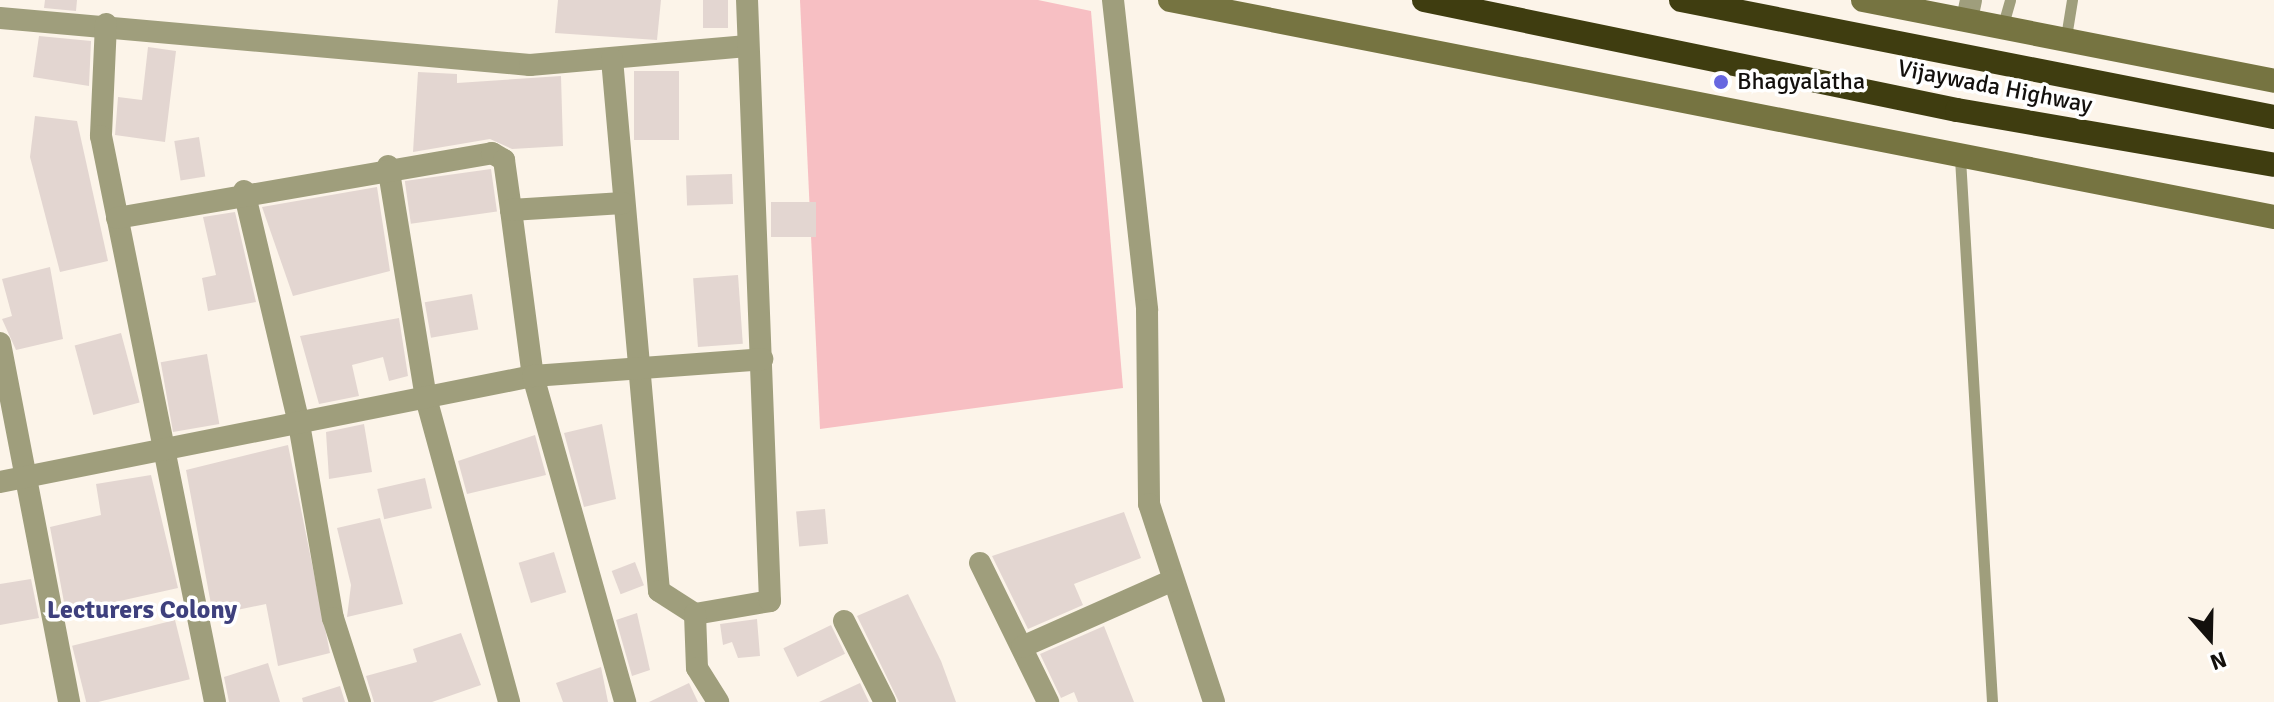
<!DOCTYPE html>
<html>
<head>
<meta charset="utf-8">
<style>
  body { margin:0 }
  #map { position:relative; width:2274px; height:702px; overflow:hidden; background:#fcf4e9; font-family:Signika,sans-serif }
  div>[style] { position:absolute }
  [style*='--x'] { left:calc(var(--x)*1px); top:calc(var(--y)*1px); width:calc(var(--w)*1px); rotate:calc(var(--a)*1deg) }
  .green>* { inset:0; background:#f7bfc3 }
  .building>* { inset:0; background:#e3d6d1; transform-origin:0 0 }
  .lane>* { height:11px; margin:-5.5px; padding:0 5.5px; transform-origin:5.5px; border-radius:5.5px; background:#9f9e7c }
  .street>* { height:22px; margin:-11px; padding:0 11px; transform-origin:11px; border-radius:11px; background:#9f9e7c }
  .secondary>* { height:24px; margin:-12px; padding:0 12px; transform-origin:12px; border-radius:12px; background:#767441 }
  .highway>* { height:24px; margin:-12px; padding:0 12px; transform-origin:12px; border-radius:12px; background:#3f3d10 }
  .dots>* { width:22px; height:22px; translate:-50% -50%; box-sizing:border-box; border:4px solid #fff; border-radius:50% }
  span { translate:-50% -50%; white-space:nowrap; text-align:center; line-height:1.15; -webkit-text-stroke:7px #fff; paint-order:stroke }
  .poi-label { font-size:24px; color:#13100d }
  .left { translate:0 -50%; text-align:left }
  .street-label { font-size:24px; color:#13100d }
  .neighbourhood-label { font-size:26px; color:#3e407d; font-weight:700 }
  .north { position:absolute; left:2170px; top:598px; width:80px; height:80px; -webkit-text-stroke:6px #fff; paint-order:stroke; rotate:160deg; font-size:22px; font-weight:700; line-height:32px; text-align:center; color:#13100d }
  .north::after { content:''; display:block; margin:auto; width:28px; height:36px; background:#13100d; clip-path:polygon(50% 0,100% 100%,50% 72%,0 100%) }
</style>
</head>
<body>
<div id="map">
  <div class="green">
    <div style="clip-path:polygon(800px 0,1038px 0,1091px 11px,1123px 388px,820px 429px)"></div>
  </div>
  <div class="building">
    <div style="clip-path:polygon(45px 0,77px 0,76px 11px,44px 8px)"></div>
    <div style="clip-path:polygon(558px 0,661px 0,657px 40px,555px 33px)"></div>
    <div style="left:703px;top:0;width:25px;height:28px"></div>
    <div style="clip-path:polygon(39px 36px,91px 41px,89px 86px,33px 77px)"></div>
    <div style="clip-path:polygon(148px 47px,176px 51px,165px 142px,115px 135px,118px 97px,142px 100px)"></div>
    <div style="left:679px;top:71px;width:69px;height:45px;rotate:90deg"></div>
    <div style="clip-path:polygon(418px 72px,457px 74px,457px 83px,561px 76px,563px 146px,512px 149px,490px 139px,413px 152px)"></div>
    <div style="clip-path:polygon(35px 116px,77px 121px,108px 261px,60px 272px,30px 157px)"></div>
    <div style="left:199px;top:137px;width:40px;height:25px;rotate:81deg"></div>
    <div style="left:491px;top:169px;width:43px;height:87px;rotate:82deg"></div>
    <div style="left:732px;top:174px;width:30px;height:46px;rotate:88deg"></div>
    <div style="clip-path:polygon(377px 187px,390px 271px,293px 296px,262px 207px)"></div>
    <div style="left:816px;top:202px;width:35px;height:45px;rotate:90deg"></div>
    <div style="clip-path:polygon(235px 212px,256px 302px,208px 311px,202px 278px,216px 275px,203px 217px)"></div>
    <div style="clip-path:polygon(50px 267px,63px 339px,16px 350px,2px 319px,12px 316px,2px 279px)"></div>
    <div style="left:738px;top:275px;width:69px;height:45px;rotate:86deg"></div>
    <div style="left:472px;top:294px;width:36px;height:48px;rotate:80deg"></div>
    <div style="clip-path:polygon(399px 318px,408px 376px,389px 381px,383px 357px,352px 365px,359px 396px,319px 404px,300px 336px)"></div>
    <div style="left:121px;top:333px;width:72px;height:48px;rotate:75deg"></div>
    <div style="left:207px;top:354px;width:71px;height:47px;rotate:80deg"></div>
    <div style="clip-path:polygon(364px 424px,372px 472px,329px 479px,326px 432px)"></div>
    <div style="clip-path:polygon(602px 424px,616px 499px,584px 507px,564px 433px)"></div>
    <div style="clip-path:polygon(535px 435px,546px 475px,467px 494px,458px 461px)"></div>
    <div style="clip-path:polygon(288px 445px,330px 653px,278px 666px,266px 604px,213px 615px,186px 470px)"></div>
    <div style="clip-path:polygon(151px 475px,178px 588px,66px 613px,50px 527px,101px 515px,96px 484px)"></div>
    <div style="left:425px;top:478px;width:31px;height:49px;rotate:77deg"></div>
    <div style="left:825px;top:509px;width:35px;height:29px;rotate:85deg"></div>
    <div style="clip-path:polygon(1124px 512px,1141px 558px,1074px 584px,1083px 605px,1028px 629px,992px 556px)"></div>
    <div style="clip-path:polygon(380px 518px,403px 604px,347px 617px,351px 585px,337px 528px)"></div>
    <div style="left:554px;top:552px;width:42px;height:37px;rotate:73deg"></div>
    <div style="left:635px;top:562px;width:25px;height:25px;rotate:69deg"></div>
    <div style="clip-path:polygon(31px 579px,39px 618px,0 625px,0 584px)"></div>
    <div style="clip-path:polygon(908px 594px,941px 661px,956px 702px,899px 702px,857px 616px)"></div>
    <div style="clip-path:polygon(637px 613px,650px 670px,632px 676px,616px 620px)"></div>
    <div style="clip-path:polygon(757px 619px,760px 656px,738px 658px,732px 642px,723px 645px,720px 624px)"></div>
    <div style="left:175px;top:620px;width:61px;height:106px;rotate:76deg"></div>
    <div style="left:831px;top:625px;width:32px;height:53px;rotate:64deg"></div>
    <div style="clip-path:polygon(1104px 626px,1134px 702px,1078px 702px,1074px 692px,1061px 698px,1040px 654px)"></div>
    <div style="clip-path:polygon(461px 633px,481px 685px,432px 702px,374px 702px,366px 676px,417px 662px,413px 649px)"></div>
    <div style="clip-path:polygon(268px 663px,280px 702px,229px 702px,224px 677px)"></div>
    <div style="clip-path:polygon(601px 667px,608px 702px,563px 702px,556px 683px)"></div>
    <div style="clip-path:polygon(689px 683px,698px 702px,649px 702px)"></div>
    <div style="clip-path:polygon(860px 683px,869px 702px,819px 702px)"></div>
    <div style="clip-path:polygon(340px 686px,345px 702px,303px 702px,302px 698px)"></div>
  </div>
  <div class="lane">
    <div style="--x:2002;--y:28;--w:29;--a:-74"></div>
    <div style="--x:2065;--y:43;--w:44;--a:-80.8"></div>
    <div style="--x:1960;--y:158;--w:545;--a:86.63"></div>
  </div>
  <div class="street">
    <div style="--x:1113;--y:0;--w:312;--a:83.7"></div>
    <div style="--x:1147;--y:310;--w:194;--a:89.4"></div>
    <div style="--x:1149;--y:504;--w:208;--a:71.8"></div>
    <div style="--x:0;--y:18;--w:532;--a:5.07"></div>
    <div style="--x:530;--y:65;--w:218;--a:-5"></div>
    <div style="--x:1967;--y:19;--w:19;--a:-78"></div>
    <div style="--x:106;--y:24;--w:112;--a:92.6"></div>
    <div style="--x:101;--y:136;--w:577;--a:78.61"></div>
    <div style="--x:612;--y:59;--w:534;--a:84.95"></div>
    <div style="--x:659;--y:591;--w:43;--a:32.6"></div>
    <div style="--x:695;--y:614;--w:76;--a:-9.8"></div>
    <div style="--x:770;--y:601;--w:601;--a:-92.19"></div>
    <div style="--x:388;--y:166;--w:235;--a:80.7"></div>
    <div style="--x:426;--y:398;--w:315;--a:74.7"></div>
    <div style="--x:244;--y:191;--w:239;--a:76.7"></div>
    <div style="--x:299;--y:424;--w:197;--a:80.1"></div>
    <div style="--x:333;--y:618;--w:88;--a:72.2"></div>
    <div style="--x:511;--y:210;--w:167;--a:82.5"></div>
    <div style="--x:533;--y:376;--w:339;--a:74.2"></div>
    <div style="--x:117;--y:218;--w:381;--a:-9.8"></div>
    <div style="--x:492;--y:153;--w:14;--a:30"></div>
    <div style="--x:504;--y:160;--w:50;--a:82"></div>
    <div style="--x:511;--y:210;--w:112;--a:-3.6"></div>
    <div style="--x:0;--y:343;--w:366;--a:79.1"></div>
    <div style="--x:0;--y:482;--w:543;--a:-11.25"></div>
    <div style="--x:533;--y:376;--w:230;--a:-4.2"></div>
    <div style="--x:980;--y:563;--w:155;--a:63.9"></div>
    <div style="--x:695;--y:614;--w:54;--a:87.9"></div>
    <div style="--x:697;--y:668;--w:40;--a:58"></div>
    <div style="--x:844;--y:621;--w:91;--a:63.2"></div>
    <div style="--x:1022;--y:647;--w:165;--a:-23.9"></div>
  </div>
  <div class="secondary">
    <div style="--x:1170;--y:0;--w:1125;--a:11.12"></div>
    <div style="--x:1863;--y:0;--w:419;--a:11.1"></div>
  </div>
  <div class="highway">
    <div style="--x:1424;--y:0;--w:544;--a:11.66"></div>
    <div style="--x:1957;--y:110;--w:322;--a:9.8"></div>
    <div style="--x:1681;--y:0;--w:604;--a:11.16"></div>
  </div>
  <div class="dots">
    <div style="left:1721px;top:82px;background:#6767e0"></div>
  </div>
  <div class="poi-label">
    <span class="left" style="left:1737px;top:82px">Bhagyalatha</span>
  </div>
  <div class="street-label">
    <span style="left:1995px;top:87px;rotate:11deg">Vijaywada Highway</span>
  </div>
  <div class="neighbourhood-label">
    <span style="left:142px;top:611px">Lecturers Colony</span>
  </div>
  <div class="north">N</div>
</div>
</body>
</html>
